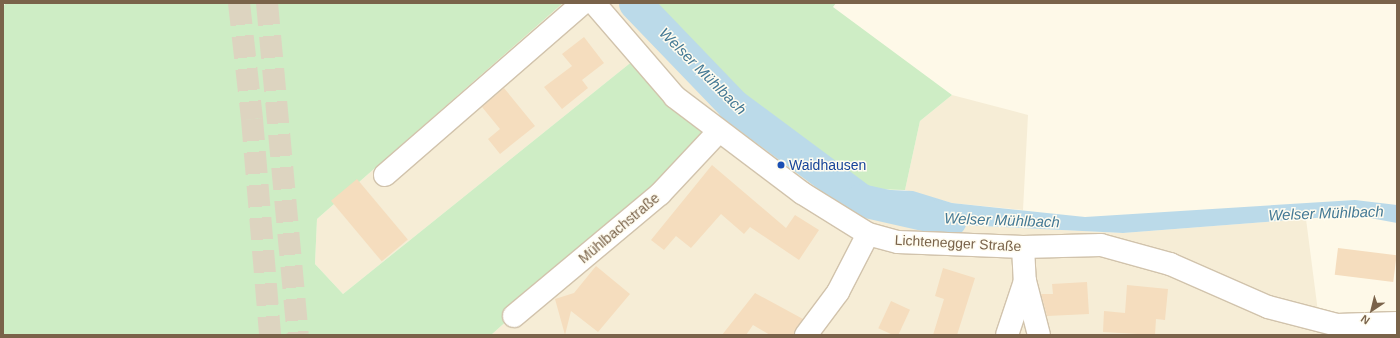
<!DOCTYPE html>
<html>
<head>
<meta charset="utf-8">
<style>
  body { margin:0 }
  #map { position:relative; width:1400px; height:338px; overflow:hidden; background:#fef9e8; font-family:Arial,sans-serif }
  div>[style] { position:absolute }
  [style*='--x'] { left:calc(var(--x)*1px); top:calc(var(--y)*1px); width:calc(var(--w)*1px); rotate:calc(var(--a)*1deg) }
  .residential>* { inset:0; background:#f6edd6 }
  .green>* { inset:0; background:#ceedc5 }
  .water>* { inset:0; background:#bbdae9 }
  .river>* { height:33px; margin:-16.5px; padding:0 16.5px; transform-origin:16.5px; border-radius:16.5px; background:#bbdae9 }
  .building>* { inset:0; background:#f5ddbe; transform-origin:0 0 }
  .highway-tunnel>* { height:22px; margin-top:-11px; transform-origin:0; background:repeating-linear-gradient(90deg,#ddd4c0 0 22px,transparent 0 33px) }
  .roads { filter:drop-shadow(1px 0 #d1c3ac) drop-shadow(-1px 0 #d1c3ac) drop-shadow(0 1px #d1c3ac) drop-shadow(0 -1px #d1c3ac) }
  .minor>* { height:22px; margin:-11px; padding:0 11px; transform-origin:11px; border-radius:11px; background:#fff }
  .dots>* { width:11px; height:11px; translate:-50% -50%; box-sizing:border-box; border:2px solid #fffcf0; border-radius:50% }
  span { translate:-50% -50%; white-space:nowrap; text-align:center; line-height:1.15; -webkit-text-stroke:3px #fffcf0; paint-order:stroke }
  .transit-label { font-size:14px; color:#164399 }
  .left { translate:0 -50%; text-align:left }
  .street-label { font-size:14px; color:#7a634a }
  .water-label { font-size:15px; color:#447995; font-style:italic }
  .frame { position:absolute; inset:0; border:4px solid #7a634a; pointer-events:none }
  .north { position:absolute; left:1352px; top:290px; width:40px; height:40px; -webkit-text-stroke:3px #fffcf0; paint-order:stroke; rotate:215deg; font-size:11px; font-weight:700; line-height:16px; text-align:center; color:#7a634a }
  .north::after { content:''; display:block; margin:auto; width:14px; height:18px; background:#7a634a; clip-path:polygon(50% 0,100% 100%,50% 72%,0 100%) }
</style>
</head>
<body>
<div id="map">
  <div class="residential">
    <div style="clip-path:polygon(563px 3px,635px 3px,733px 105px,861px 200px,961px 225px,1123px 233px,1306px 219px,1321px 335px,491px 335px,713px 137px,634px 60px,343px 294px,315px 264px,317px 219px)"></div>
    <div style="clip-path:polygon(952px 95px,1028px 115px,1023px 210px,952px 203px,905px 190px,920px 121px)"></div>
  </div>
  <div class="green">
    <div style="clip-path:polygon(6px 3px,563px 3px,317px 219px,315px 264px,343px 294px,634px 60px,713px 137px,491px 335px,3px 335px,3px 7px)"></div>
    <div style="clip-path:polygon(645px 3px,836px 3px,833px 7px,952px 95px,920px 121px,905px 190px,869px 189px,740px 100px)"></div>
  </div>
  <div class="water">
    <div style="clip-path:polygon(635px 3px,645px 3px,740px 100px,869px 189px,913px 191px,952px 203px,1085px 217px,1355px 200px,1397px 205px,1397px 223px,1354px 215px,1123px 233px,961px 225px,861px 200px,733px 105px)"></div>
  </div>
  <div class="river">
    <div style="--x:635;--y:3;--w:141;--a:46.1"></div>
    <div style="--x:733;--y:105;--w:159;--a:36.6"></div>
    <div style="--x:861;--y:200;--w:91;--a:12.7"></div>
  </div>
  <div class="building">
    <div style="clip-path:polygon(584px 37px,604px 63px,582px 80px,588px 88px,562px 109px,544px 87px,572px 66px,562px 54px)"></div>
    <div style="clip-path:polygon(504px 88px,535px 126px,500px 154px,488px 139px,500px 129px,482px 107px)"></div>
    <div style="clip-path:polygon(712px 165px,786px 228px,795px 215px,819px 230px,799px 260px,750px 227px,744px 234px,721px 214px,691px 248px,676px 236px,664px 250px,651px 240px)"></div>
    <div style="left:357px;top:179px;width:79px;height:34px;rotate:50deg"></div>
    <div style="left:1338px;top:248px;width:59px;height:27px;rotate:7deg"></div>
    <div style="clip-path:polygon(596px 266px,630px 294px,598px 332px,571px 311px,565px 335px,555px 299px,574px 293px)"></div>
    <div style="clip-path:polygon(943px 268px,975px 278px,957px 335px,933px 335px,944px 299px,935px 296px)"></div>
    <div style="clip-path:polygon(1087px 282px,1089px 314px,1047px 316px,1041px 294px,1053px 294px,1052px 284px)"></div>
    <div style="clip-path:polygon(1127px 285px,1168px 289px,1165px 320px,1156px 319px,1155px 335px,1103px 332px,1104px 311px,1125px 313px)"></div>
    <div style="clip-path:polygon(755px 293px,803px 319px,794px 335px,770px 335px,753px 325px,746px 335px,722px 335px)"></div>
    <div style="left:891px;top:301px;width:21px;height:30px;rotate:25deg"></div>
  </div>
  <div class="highway-tunnel">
    <div style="--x:239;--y:3;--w:117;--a:83.6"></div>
    <div style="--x:252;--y:119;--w:217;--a:85.2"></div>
    <div style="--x:267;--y:3;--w:333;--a:84.7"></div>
  </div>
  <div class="roads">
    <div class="minor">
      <div style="--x:594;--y:3;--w:124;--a:49.2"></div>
      <div style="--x:675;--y:97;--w:159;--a:37.1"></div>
      <div style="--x:802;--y:193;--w:78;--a:31.8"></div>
      <div style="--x:868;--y:234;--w:31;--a:15"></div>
      <div style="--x:898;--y:242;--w:125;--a:2.3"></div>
      <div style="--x:1023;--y:247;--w:78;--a:-1.5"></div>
      <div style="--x:1101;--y:245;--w:72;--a:15.4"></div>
      <div style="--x:1170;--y:264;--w:107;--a:23.7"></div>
      <div style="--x:1268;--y:307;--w:71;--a:14.6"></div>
      <div style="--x:1337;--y:325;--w:60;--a:-1.9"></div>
      <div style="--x:385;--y:175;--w:262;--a:-41"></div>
      <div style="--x:1023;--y:247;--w:34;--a:87"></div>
      <div style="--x:1025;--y:281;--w:56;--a:75.5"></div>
      <div style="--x:514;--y:316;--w:190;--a:-39.9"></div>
      <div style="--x:660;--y:194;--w:85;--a:-46.9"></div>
      <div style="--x:806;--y:335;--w:54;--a:-53.3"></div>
      <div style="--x:838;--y:292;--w:65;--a:-62.7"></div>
      <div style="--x:1007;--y:335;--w:57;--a:-71.6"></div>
    </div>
  </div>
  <div class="dots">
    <div style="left:781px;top:165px;background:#1a4fb4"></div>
  </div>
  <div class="transit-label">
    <span class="left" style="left:789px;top:165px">Waidhausen</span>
  </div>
  <div class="street-label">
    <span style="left:619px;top:228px;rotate:-40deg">Mühlbachstraße</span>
    <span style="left:958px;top:243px;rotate:3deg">Lichtenegger Straße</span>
  </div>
  <div class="water-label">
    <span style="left:703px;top:71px;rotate:45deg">Welser Mühlbach</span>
    <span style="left:1326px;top:213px;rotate:-2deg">Welser Mühlbach</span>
    <span style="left:1002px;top:220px;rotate:2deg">Welser Mühlbach</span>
  </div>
  <div class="frame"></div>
  <div class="north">N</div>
</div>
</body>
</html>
